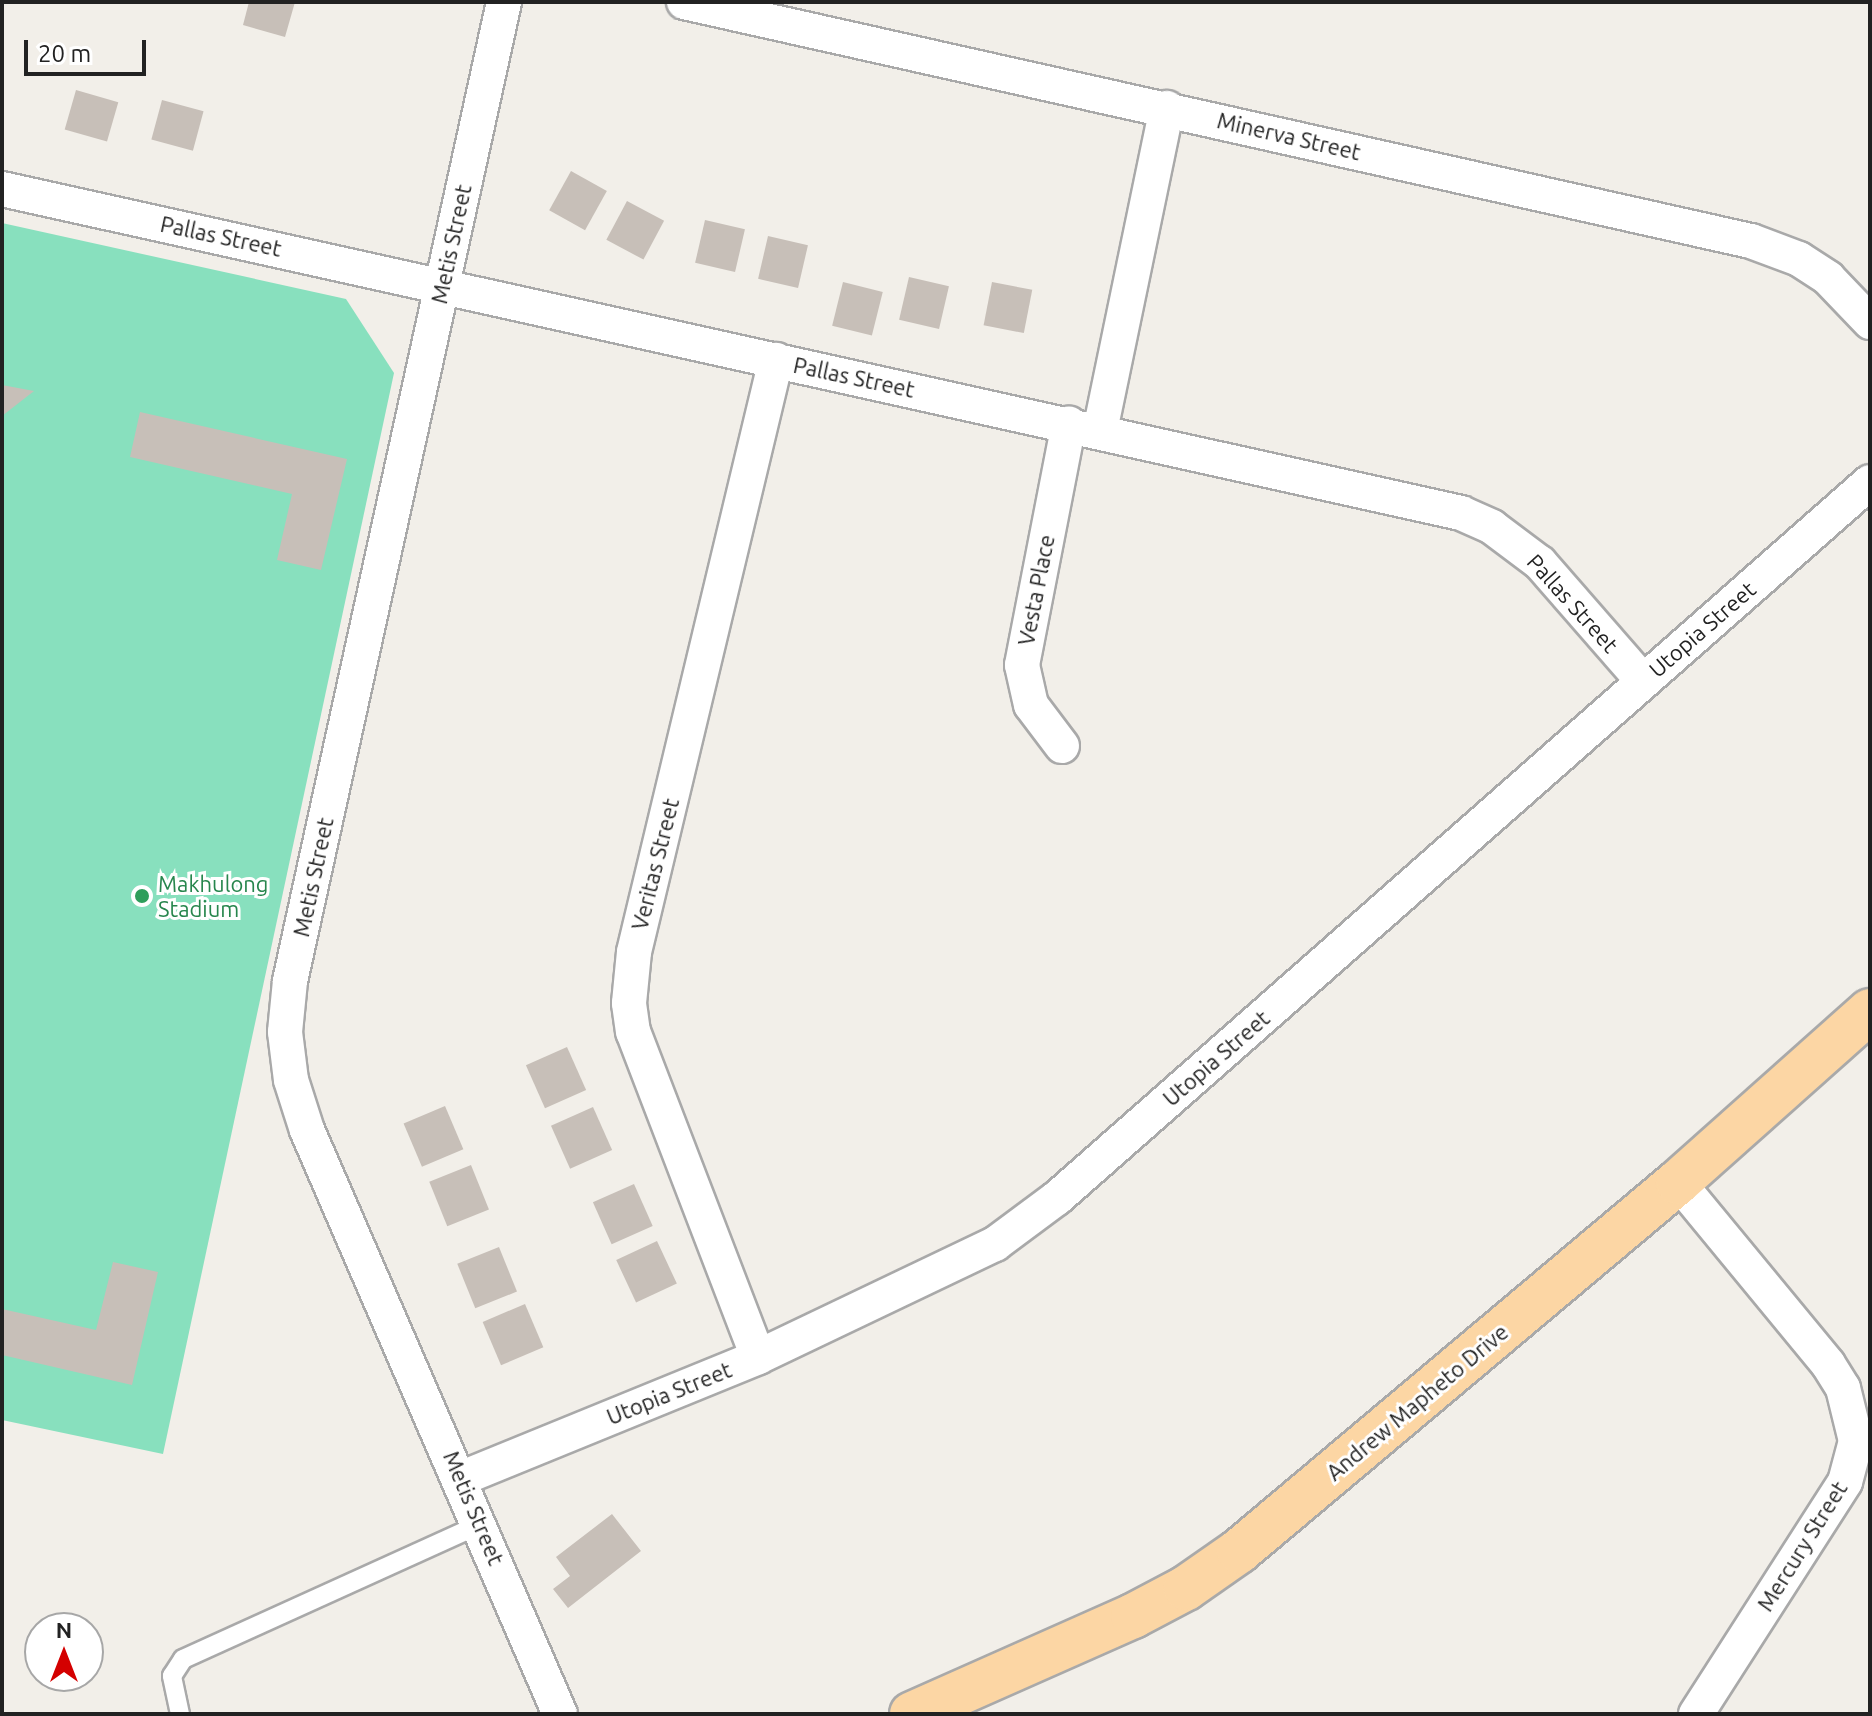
<!DOCTYPE html>
<html>
<head>
<meta charset="utf-8">
<style>
  body { margin:0 }
  #map { position:relative; width:1872px; height:1716px; overflow:hidden; background:#f2efe9; font-family:Ubuntu,sans-serif }
  div>[style] { position:absolute }
  [style*='--x'] { left:calc(var(--x)*1px); top:calc(var(--y)*1px); width:calc(var(--w)*1px); rotate:calc(var(--a)*1deg) }
  .pitch>* { inset:0; background:#88e0be }
  .building>* { inset:0; background:#c7bfb8; transform-origin:0 0 }
  .roads { filter:drop-shadow(2px 0 #a9a9a9) drop-shadow(-2px 0 #a9a9a9) drop-shadow(0 2px #a9a9a9) drop-shadow(0 -2px #a9a9a9) }
  .service>* { height:18px; margin:-9px; padding:0 9px; transform-origin:9px; border-radius:9px; background:#fff }
  .minor>* { height:34px; margin:-17px; padding:0 17px; transform-origin:17px; border-radius:17px; background:#fff }
  .primary>* { height:44px; margin:-22px; padding:0 22px; transform-origin:22px; border-radius:22px; background:#fcd6a4 }
  .dots>* { width:22px; height:22px; translate:-50% -50%; box-sizing:border-box; border:4px solid #fff; border-radius:50% }
  span { translate:-50% -50%; white-space:nowrap; text-align:center; line-height:1.15; -webkit-text-stroke:6px #fff; paint-order:stroke }
  .street-label { font-size:22px; color:#222 }
  .leisure-label { font-size:22px; color:#27864d }
  .left { translate:0 -50%; text-align:left }
  .frame { position:absolute; inset:0; border:4px solid #222; pointer-events:none }
  .north { position:absolute; left:24px; top:1612px; width:80px; height:80px; box-sizing:border-box; background:#fff; border:2px solid #a7a7a7; border-radius:50%; rotate:0deg; font-size:22px; font-weight:700; line-height:32px; text-align:center; color:#222 }
  .north::after { content:''; display:block; margin:auto; width:28px; height:36px; background:#d40000; clip-path:polygon(50% 0,100% 100%,50% 72%,0 100%) }
  .scale { position:absolute; left:24px; top:40px; width:122px; height:36px; box-sizing:border-box; border:4px solid #222; border-top:0; padding-left:10px; font-size:24px; line-height:28px; white-space:nowrap; color:#222; -webkit-text-stroke:6px #fff; paint-order:stroke }
</style>
</head>
<body>
<div id="map">
  <div class="pitch">
    <div style="clip-path:polygon(2px 223px,346px 299px,394px 373px,163px 1454px,2px 1420px)"></div>
  </div>
  <div class="building">
    <div style="clip-path:polygon(249px 2px,295px 2px,285px 37px,243px 25px)"></div>
    <div style="left:76px;top:90px;width:44px;height:41px;rotate:16deg"></div>
    <div style="left:162px;top:100px;width:43px;height:41px;rotate:15deg"></div>
    <div style="left:571px;top:171px;width:41px;height:45px;rotate:29deg"></div>
    <div style="left:627px;top:201px;width:42px;height:44px;rotate:28deg"></div>
    <div style="left:705px;top:220px;width:41px;height:44px;rotate:13deg"></div>
    <div style="left:768px;top:236px;width:41px;height:44px;rotate:13deg"></div>
    <div style="left:909px;top:277px;width:41px;height:44px;rotate:13deg"></div>
    <div style="left:843px;top:282px;width:41px;height:45px;rotate:14deg"></div>
    <div style="left:992px;top:282px;width:41px;height:44px;rotate:11deg"></div>
    <div style="clip-path:polygon(2px 385px,34px 391px,2px 416px)"></div>
    <div style="clip-path:polygon(140px 412px,347px 459px,321px 570px,277px 560px,292px 494px,130px 457px)"></div>
    <div style="left:567px;top:1047px;width:47px;height:45px;rotate:66deg"></div>
    <div style="left:445px;top:1106px;width:47px;height:45px;rotate:67deg"></div>
    <div style="left:593px;top:1107px;width:47px;height:46px;rotate:66deg"></div>
    <div style="left:471px;top:1165px;width:48px;height:45px;rotate:68deg"></div>
    <div style="left:634px;top:1184px;width:46px;height:45px;rotate:66deg"></div>
    <div style="left:657px;top:1241px;width:47px;height:45px;rotate:65deg"></div>
    <div style="left:499px;top:1247px;width:48px;height:45px;rotate:68deg"></div>
    <div style="clip-path:polygon(113px 1262px,158px 1272px,132px 1385px,2px 1355px,2px 1309px,96px 1330px)"></div>
    <div style="left:525px;top:1304px;width:47px;height:46px;rotate:67deg"></div>
    <div style="clip-path:polygon(612px 1514px,641px 1551px,568px 1608px,553px 1589px,570px 1576px,556px 1557px)"></div>
  </div>
  <div class="roads">
    <div class="service">
      <div style="--x:180;--y:1714;--w:39;--a:-102"></div>
      <div style="--x:172;--y:1676;--w:20;--a:-57"></div>
      <div style="--x:183;--y:1659;--w:327;--a:-24.4"></div>
    </div>
    <div class="minor">
      <div style="--x:504;--y:2;--w:1002;--a:102.33"></div>
      <div style="--x:290;--y:981;--w:51;--a:95.6"></div>
      <div style="--x:285;--y:1032;--w:48;--a:82.9"></div>
      <div style="--x:291;--y:1080;--w:52;--a:72.3"></div>
      <div style="--x:307;--y:1130;--w:636;--a:66.58"></div>
      <div style="--x:684;--y:2;--w:1093;--a:12.63"></div>
      <div style="--x:1751;--y:241;--w:51;--a:20.6"></div>
      <div style="--x:1799;--y:259;--w:35;--a:33"></div>
      <div style="--x:1828;--y:278;--w:61;--a:46.3"></div>
      <div style="--x:2;--y:189;--w:1495;--a:12.52"></div>
      <div style="--x:1461;--y:513;--w:34;--a:24"></div>
      <div style="--x:1492;--y:527;--w:60;--a:36.9"></div>
      <div style="--x:1540;--y:563;--w:157;--a:48.9"></div>
      <div style="--x:1100;--y:431;--w:330;--a:-78.3"></div>
      <div style="--x:1062;--y:746;--w:51;--a:-127.1"></div>
      <div style="--x:1031;--y:705;--w:41;--a:-102.7"></div>
      <div style="--x:1022;--y:665;--w:246;--a:-79"></div>
      <div style="--x:1678;--y:1182;--w:236;--a:50.5"></div>
      <div style="--x:1828;--y:1364;--w:28;--a:58"></div>
      <div style="--x:1843;--y:1388;--w:55;--a:76.2"></div>
      <div style="--x:1856;--y:1441;--w:42;--a:105"></div>
      <div style="--x:1845;--y:1482;--w:276;--a:122.7"></div>
      <div style="--x:758;--y:1357;--w:348;--a:-111"></div>
      <div style="--x:633;--y:1032;--w:29;--a:-98"></div>
      <div style="--x:629;--y:1003;--w:51;--a:-84.4"></div>
      <div style="--x:634;--y:952;--w:609;--a:-76.51"></div>
      <div style="--x:462;--y:1478;--w:320;--a:-22.2"></div>
      <div style="--x:758;--y:1357;--w:263;--a:-25.5"></div>
      <div style="--x:995;--y:1244;--w:77;--a:-36.6"></div>
      <div style="--x:1057;--y:1198;--w:1083;--a:-41.37"></div>
    </div>
    <div class="primary">
      <div style="--x:912;--y:1714;--w:242;--a:-23.9"></div>
      <div style="--x:1133;--y:1616;--w:60;--a:-27.8"></div>
      <div style="--x:1186;--y:1588;--w:65;--a:-34.9"></div>
      <div style="--x:1239;--y:1551;--w:573;--a:-40.05"></div>
      <div style="--x:1678;--y:1182;--w:257;--a:-41.7"></div>
    </div>
  </div>
  <div class="dots">
    <div style="left:142px;top:896px;background:#2e9e5b"></div>
  </div>
  <div class="street-label">
    <span style="left:1289px;top:136px;rotate:13deg">Minerva Street</span>
    <span style="left:221px;top:236px;rotate:12deg">Pallas Street</span>
    <span style="left:451px;top:244px;rotate:-78deg">Metis Street</span>
    <span style="left:854px;top:377px;rotate:12deg">Pallas Street</span>
    <span style="left:1036px;top:590px;rotate:-79deg">Vesta Place</span>
    <span style="left:1573px;top:603px;rotate:48deg">Pallas Street</span>
    <span style="left:1702px;top:629px;rotate:-41deg">Utopia Street</span>
    <span style="left:655px;top:864px;rotate:-76deg">Veritas Street</span>
    <span style="left:313px;top:877px;rotate:-78deg">Metis Street</span>
    <span style="left:1216px;top:1058px;rotate:-41deg">Utopia Street</span>
    <span style="left:669px;top:1393px;rotate:-22deg">Utopia Street</span>
    <span style="left:1417px;top:1402px;rotate:-40deg">Andrew Mapheto Drive</span>
    <span style="left:474px;top:1508px;rotate:67deg">Metis Street</span>
    <span style="left:1802px;top:1546px;rotate:-58deg">Mercury Street</span>
  </div>
  <div class="leisure-label">
    <span class="left" style="left:158px;top:896px">Makhulong<br>Stadium</span>
  </div>
  <div class="frame"></div>
  <div class="north">N</div>
  <div class="scale">20 m</div>
</div>
</body>
</html>
